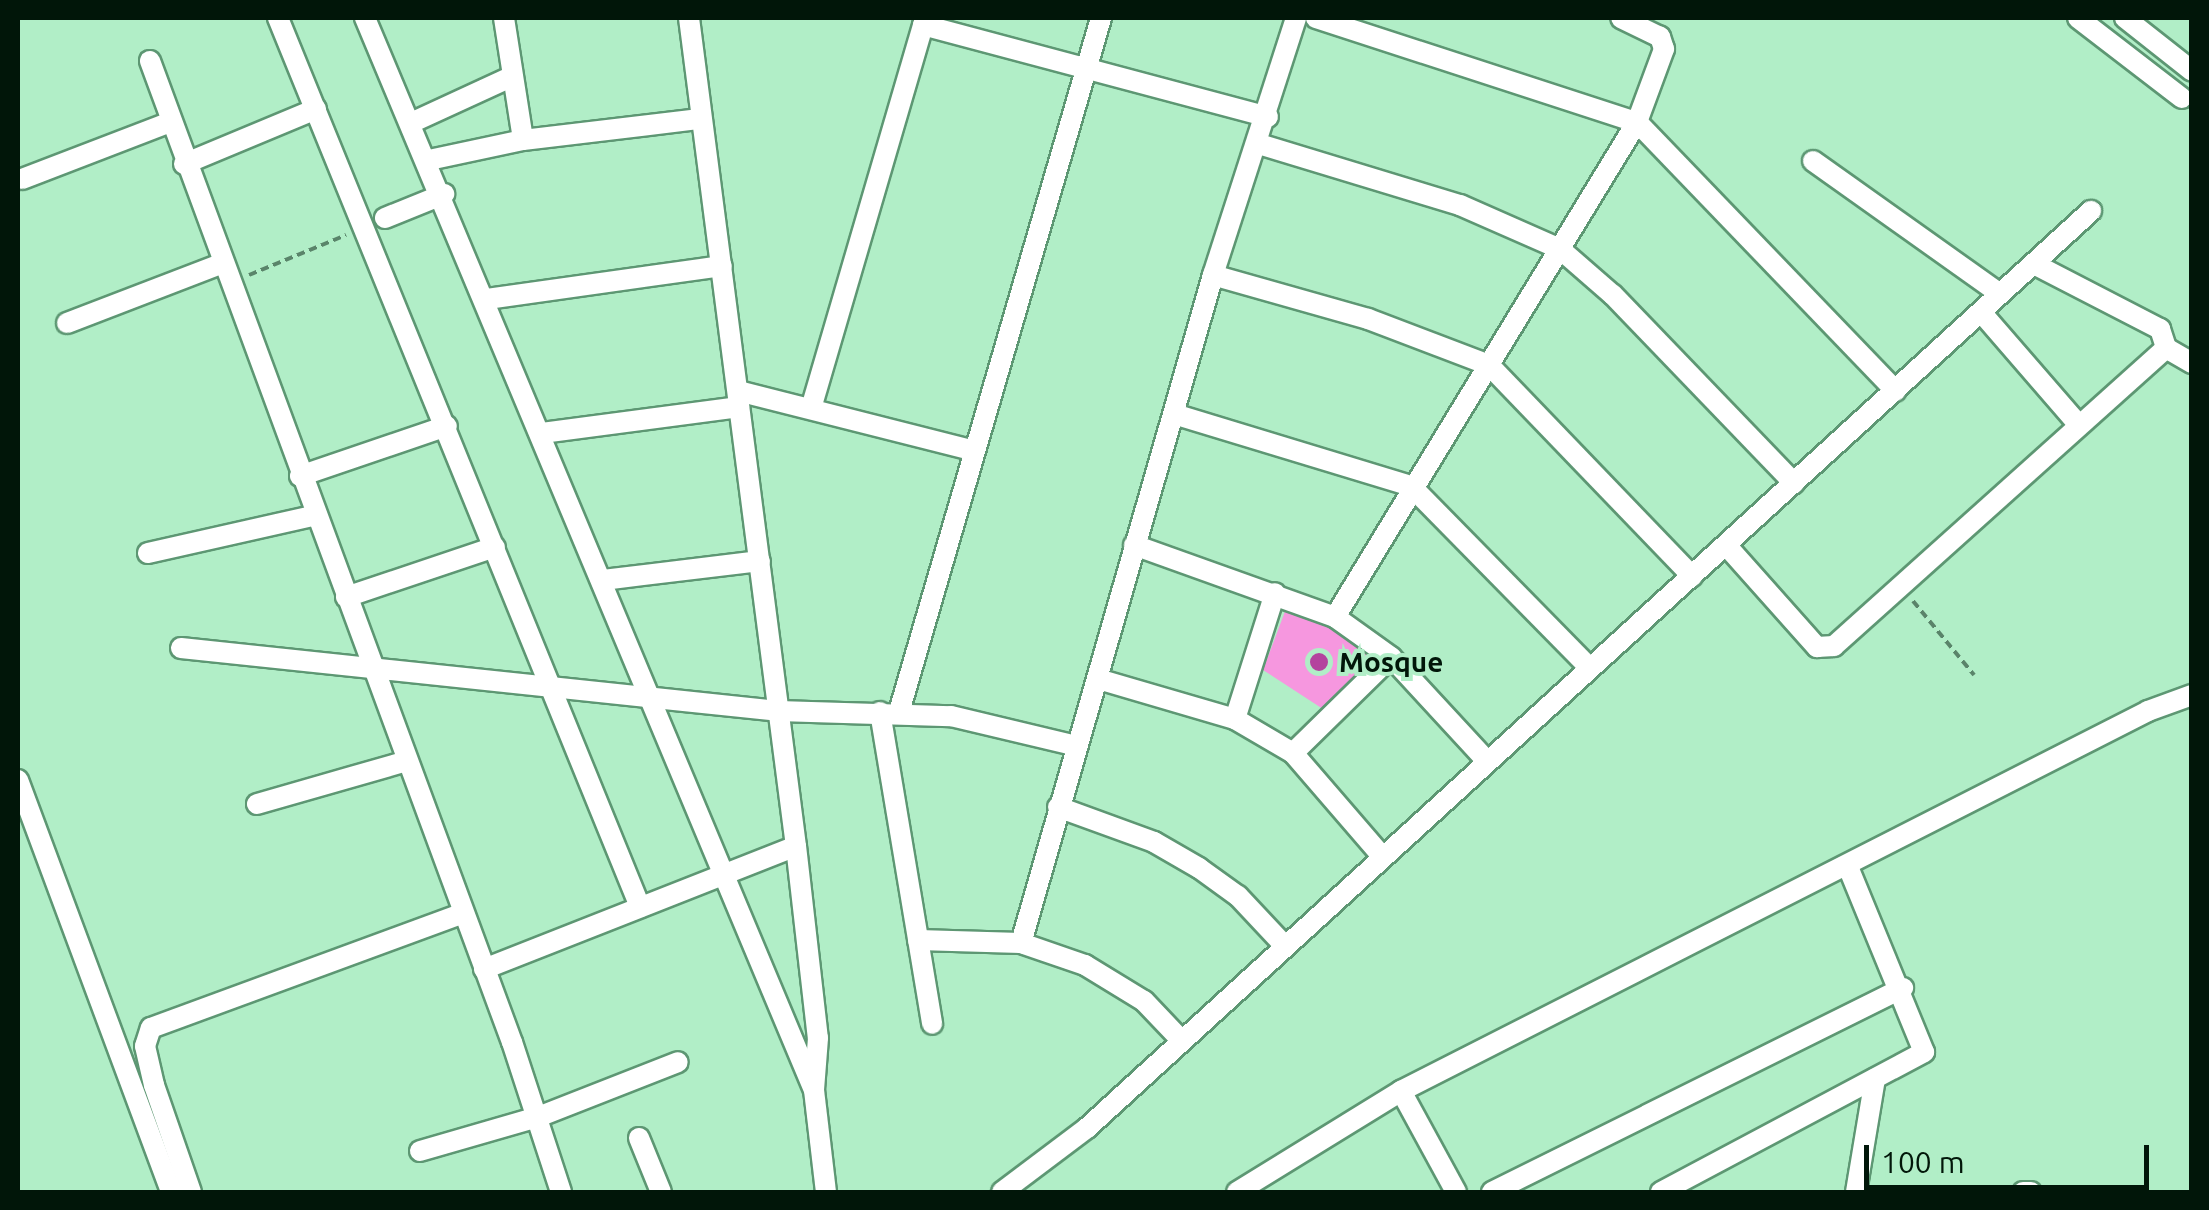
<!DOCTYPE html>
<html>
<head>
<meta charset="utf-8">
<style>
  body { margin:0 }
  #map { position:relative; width:2209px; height:1210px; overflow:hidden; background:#b1eec7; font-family:Ubuntu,sans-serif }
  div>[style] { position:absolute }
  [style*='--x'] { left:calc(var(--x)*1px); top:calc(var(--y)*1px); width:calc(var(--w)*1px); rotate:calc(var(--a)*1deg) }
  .building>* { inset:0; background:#f697df }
  .path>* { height:4px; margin-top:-2px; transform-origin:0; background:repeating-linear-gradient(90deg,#5a846a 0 8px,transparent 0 13px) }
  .roads { filter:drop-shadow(2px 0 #5d9773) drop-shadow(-2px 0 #5d9773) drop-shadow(0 2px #5d9773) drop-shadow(0 -2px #5d9773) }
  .street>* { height:20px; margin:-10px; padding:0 10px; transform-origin:10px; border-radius:10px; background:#fff }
  .dots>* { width:28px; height:28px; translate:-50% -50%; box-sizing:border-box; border:5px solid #b1eec7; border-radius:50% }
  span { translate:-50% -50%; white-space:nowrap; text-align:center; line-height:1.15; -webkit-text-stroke:8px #b1eec7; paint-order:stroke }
  .poi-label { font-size:28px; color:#011609; font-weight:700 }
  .left { translate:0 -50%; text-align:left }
  .frame { position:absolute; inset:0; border:20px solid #011609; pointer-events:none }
  .scale { position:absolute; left:1864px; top:1145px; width:285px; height:45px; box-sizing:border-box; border:5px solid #011609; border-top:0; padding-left:12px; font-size:30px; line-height:35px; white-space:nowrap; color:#011609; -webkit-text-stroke:8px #b1eec7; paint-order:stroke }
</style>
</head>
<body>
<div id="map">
  <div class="building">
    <div style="clip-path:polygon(1287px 606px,1381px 653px,1326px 711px,1263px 670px)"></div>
  </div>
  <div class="path">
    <div style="--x:249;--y:275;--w:105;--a:-22.4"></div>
    <div style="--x:1913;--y:601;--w:96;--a:50.5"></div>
  </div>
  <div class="roads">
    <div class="street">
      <div style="--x:278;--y:18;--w:960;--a:67.84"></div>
      <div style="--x:365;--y:18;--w:1160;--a:67.28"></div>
      <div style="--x:504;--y:18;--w:123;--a:81.1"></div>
      <div style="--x:689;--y:18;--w:835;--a:82.64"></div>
      <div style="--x:796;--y:846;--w:193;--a:83.5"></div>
      <div style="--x:818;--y:1038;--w:52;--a:94.4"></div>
      <div style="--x:814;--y:1090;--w:103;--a:83.3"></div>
      <div style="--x:1316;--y:18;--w:337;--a:18"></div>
      <div style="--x:1637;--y:122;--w:373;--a:46.1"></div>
      <div style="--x:2078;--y:18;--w:131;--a:37.6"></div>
      <div style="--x:2125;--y:18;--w:85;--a:38.3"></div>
      <div style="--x:923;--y:25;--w:357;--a:14.9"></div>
      <div style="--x:150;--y:61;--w:1046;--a:69.75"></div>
      <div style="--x:512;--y:1042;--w:158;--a:71.9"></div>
      <div style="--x:413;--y:122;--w:108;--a:-24.7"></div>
      <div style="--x:1259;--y:144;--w:210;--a:16.9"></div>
      <div style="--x:1460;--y:205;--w:109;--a:23.7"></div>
      <div style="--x:1560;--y:249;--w:70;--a:41"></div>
      <div style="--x:1613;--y:295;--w:261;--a:46.1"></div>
      <div style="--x:429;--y:160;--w:96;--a:-12"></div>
      <div style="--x:523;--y:140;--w:176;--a:-6.8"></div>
      <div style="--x:1813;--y:161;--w:229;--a:35.4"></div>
      <div style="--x:184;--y:164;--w:143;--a:-22.6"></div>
      <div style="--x:22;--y:179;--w:156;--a:-21"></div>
      <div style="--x:385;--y:218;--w:64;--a:-22.1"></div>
      <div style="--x:2034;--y:264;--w:142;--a:27.3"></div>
      <div style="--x:2160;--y:329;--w:20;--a:72"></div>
      <div style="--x:2166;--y:348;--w:30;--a:30"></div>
      <div style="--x:1213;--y:275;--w:161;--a:15.8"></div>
      <div style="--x:1368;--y:319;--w:129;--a:20.8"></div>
      <div style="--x:1489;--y:365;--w:293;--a:46.1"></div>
      <div style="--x:487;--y:299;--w:237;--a:-8"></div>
      <div style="--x:1981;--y:312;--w:148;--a:49.1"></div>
      <div style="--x:67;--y:323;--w:165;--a:-21"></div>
      <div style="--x:738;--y:391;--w:240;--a:14.2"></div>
      <div style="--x:812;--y:405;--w:403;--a:-73.7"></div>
      <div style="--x:1174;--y:414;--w:248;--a:16.9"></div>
      <div style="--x:1411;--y:486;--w:255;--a:45.5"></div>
      <div style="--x:542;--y:433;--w:199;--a:-7.5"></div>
      <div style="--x:300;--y:476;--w:155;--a:-18.8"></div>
      <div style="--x:1134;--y:545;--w:214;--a:19.7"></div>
      <div style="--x:1335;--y:617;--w:69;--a:35.5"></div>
      <div style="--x:1391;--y:657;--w:142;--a:47.3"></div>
      <div style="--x:1726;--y:545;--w:137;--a:48.3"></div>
      <div style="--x:1817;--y:647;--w:17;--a:-3"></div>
      <div style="--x:1834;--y:646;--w:446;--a:-41.9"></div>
      <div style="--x:148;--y:553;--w:172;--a:-12.7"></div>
      <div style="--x:603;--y:580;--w:158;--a:-6.9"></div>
      <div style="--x:346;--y:597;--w:157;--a:-18.6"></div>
      <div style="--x:1335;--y:617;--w:580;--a:-58.61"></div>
      <div style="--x:1637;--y:122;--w:78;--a:-69.7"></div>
      <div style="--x:1664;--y:49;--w:13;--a:-108"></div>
      <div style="--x:1660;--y:37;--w:43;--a:-154"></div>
      <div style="--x:181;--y:648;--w:600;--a:6.02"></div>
      <div style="--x:778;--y:711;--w:173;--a:1.7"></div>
      <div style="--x:951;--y:716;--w:130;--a:13.4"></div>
      <div style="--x:1098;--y:679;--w:143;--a:16.3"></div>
      <div style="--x:1235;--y:719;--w:67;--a:30.4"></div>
      <div style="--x:1293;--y:753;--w:136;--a:49.2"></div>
      <div style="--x:880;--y:712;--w:316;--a:80.5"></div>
      <div style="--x:899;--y:712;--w:723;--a:-73.77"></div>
      <div style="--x:1235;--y:719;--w:132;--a:-72.4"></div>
      <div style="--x:1293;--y:753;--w:137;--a:-44.4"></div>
      <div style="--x:18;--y:780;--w:439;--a:69.6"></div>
      <div style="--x:257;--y:804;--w:156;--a:-16"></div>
      <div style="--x:1058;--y:807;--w:102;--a:20"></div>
      <div style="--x:1154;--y:842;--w:52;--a:30"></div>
      <div style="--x:1199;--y:868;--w:48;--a:35.7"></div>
      <div style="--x:1238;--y:896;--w:67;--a:46.8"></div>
      <div style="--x:918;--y:940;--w:103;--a:1.7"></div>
      <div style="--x:1021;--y:943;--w:68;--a:19"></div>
      <div style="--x:1085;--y:965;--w:69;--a:31.4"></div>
      <div style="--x:1144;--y:1001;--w:52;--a:46.5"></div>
      <div style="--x:1021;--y:943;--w:695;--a:-73.96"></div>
      <div style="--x:1213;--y:275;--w:270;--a:-72.1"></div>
      <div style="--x:484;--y:969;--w:335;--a:-21.5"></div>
      <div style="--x:1401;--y:1091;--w:115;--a:61.4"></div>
      <div style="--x:639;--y:1138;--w:58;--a:67.8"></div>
      <div style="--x:420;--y:1151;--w:123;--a:-16.1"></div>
      <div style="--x:538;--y:1117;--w:150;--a:-21.4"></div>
      <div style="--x:191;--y:1192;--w:113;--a:-109.1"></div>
      <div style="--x:154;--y:1085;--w:40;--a:-103"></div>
      <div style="--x:145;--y:1046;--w:19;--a:-72"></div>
      <div style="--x:151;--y:1028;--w:333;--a:-20.2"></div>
      <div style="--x:1002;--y:1192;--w:106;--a:-37"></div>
      <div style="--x:1087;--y:1128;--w:1360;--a:-42.41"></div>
      <div style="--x:1237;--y:1192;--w:193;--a:-31.6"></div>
      <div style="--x:1401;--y:1091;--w:838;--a:-26.96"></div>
      <div style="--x:2148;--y:711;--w:47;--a:-20"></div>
      <div style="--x:1492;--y:1192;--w:459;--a:-26.4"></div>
      <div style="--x:1661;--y:1192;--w:298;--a:-28"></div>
      <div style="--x:1924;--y:1052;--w:200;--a:-112.3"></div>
      <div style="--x:1856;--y:1192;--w:115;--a:-80.5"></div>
      <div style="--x:2023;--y:1192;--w:8;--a:0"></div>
    </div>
  </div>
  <div class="dots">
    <div style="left:1319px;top:662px;background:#b4439e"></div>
  </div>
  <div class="poi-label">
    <span class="left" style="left:1339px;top:662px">Mosque</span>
  </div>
  <div class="frame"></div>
  <div class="scale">100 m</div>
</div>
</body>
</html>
